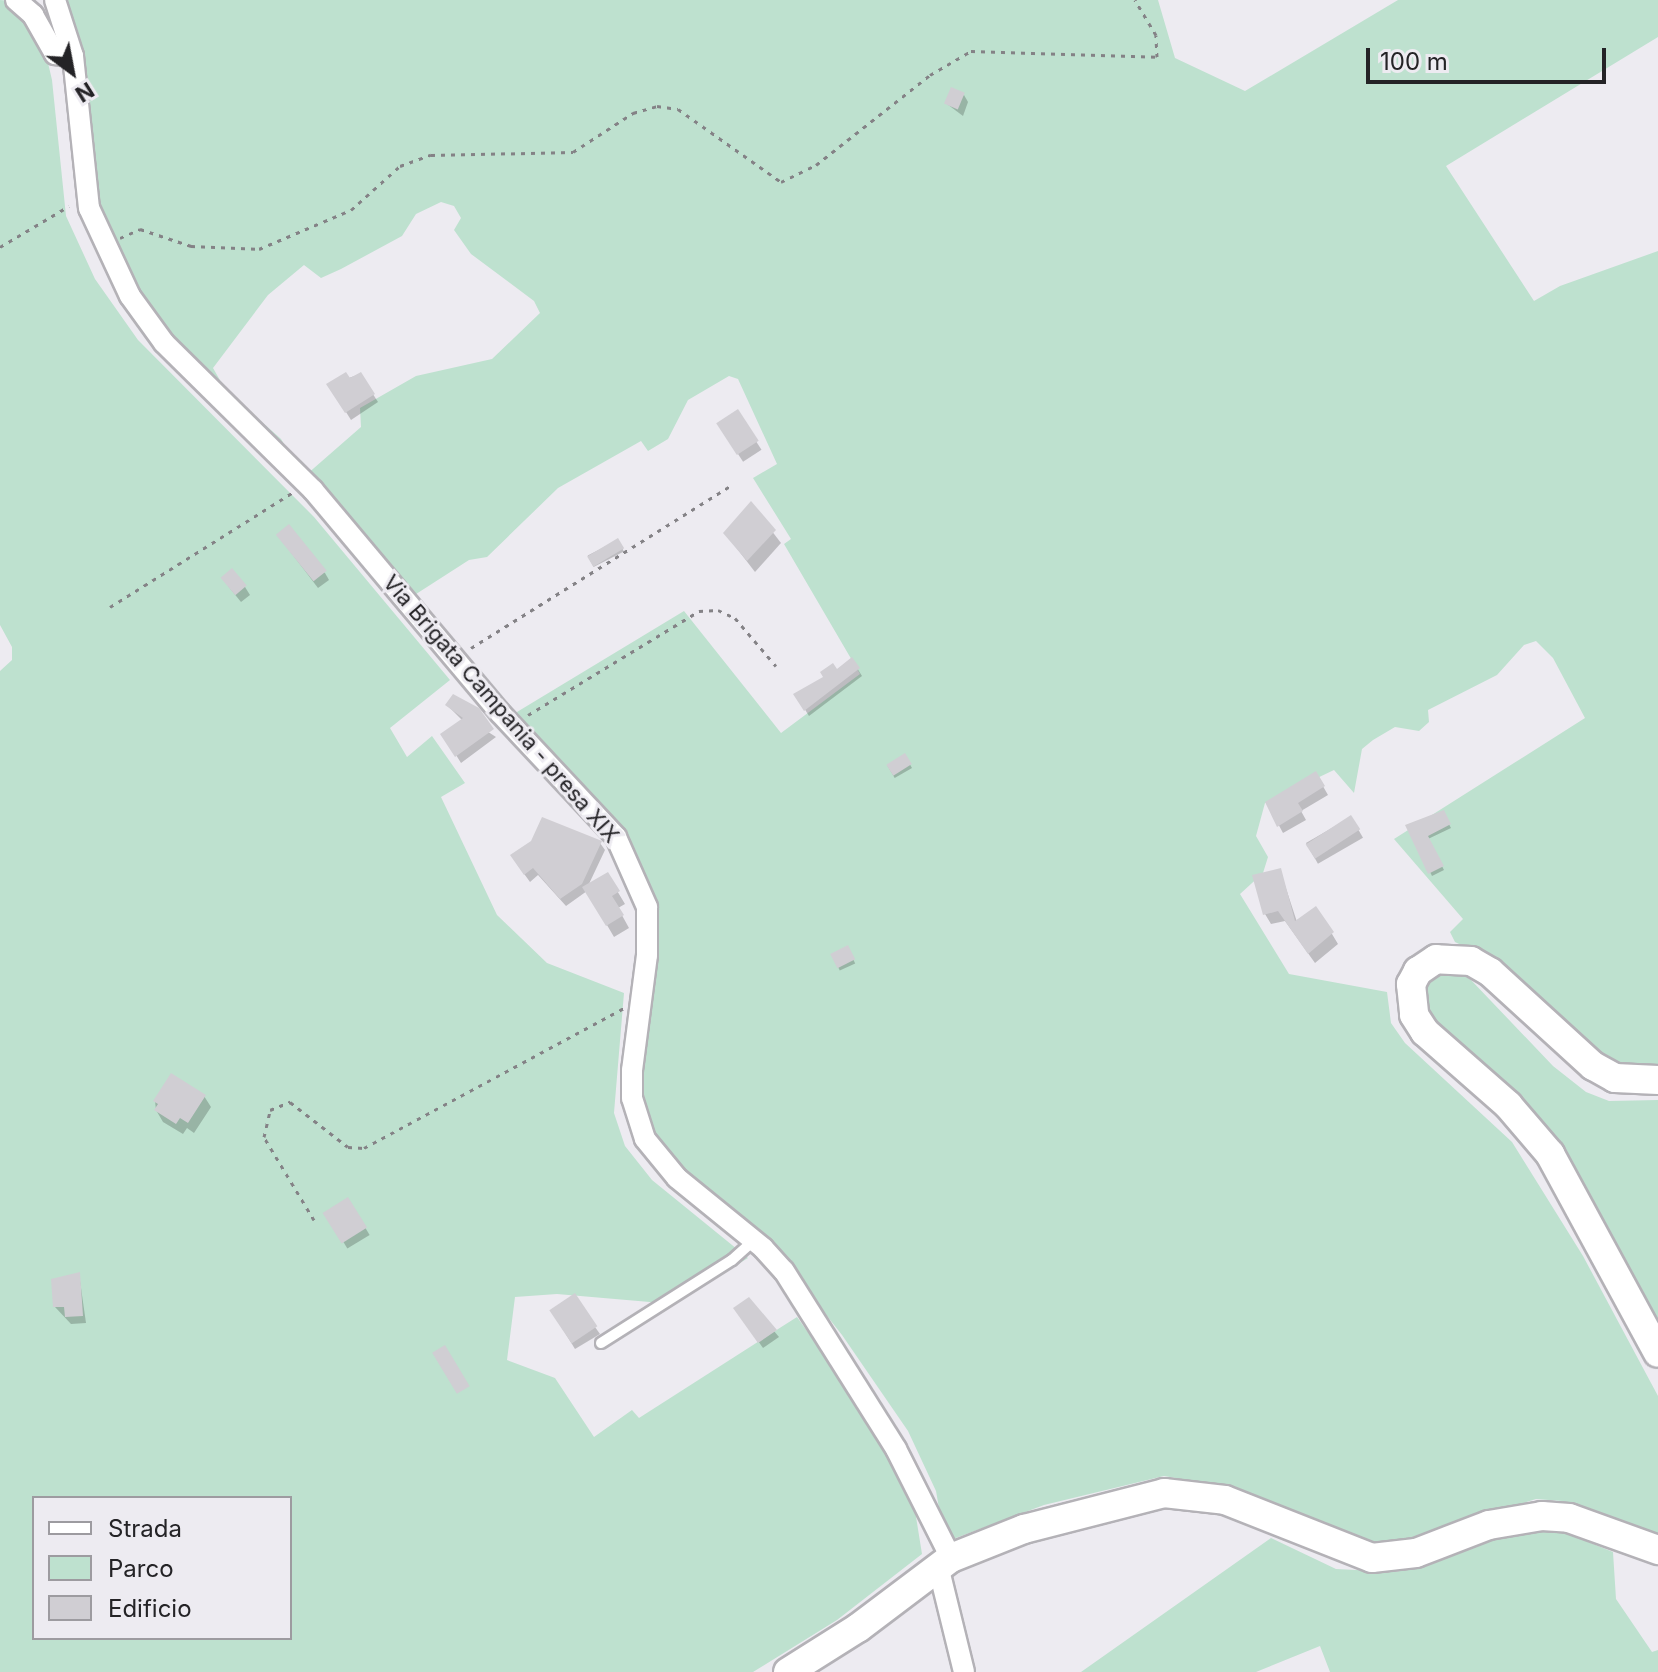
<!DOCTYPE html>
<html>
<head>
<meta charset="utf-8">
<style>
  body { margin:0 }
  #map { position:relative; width:1658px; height:1672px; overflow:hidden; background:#edebf1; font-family:Inter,sans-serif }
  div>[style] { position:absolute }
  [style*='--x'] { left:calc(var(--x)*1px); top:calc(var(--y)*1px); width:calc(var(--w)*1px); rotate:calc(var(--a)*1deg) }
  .green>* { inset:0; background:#bee1cf }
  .shadow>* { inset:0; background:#0003; transform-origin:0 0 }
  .building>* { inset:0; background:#d0ced3; transform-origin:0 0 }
  .path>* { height:3px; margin-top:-1.5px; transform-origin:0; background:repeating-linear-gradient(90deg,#848286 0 4px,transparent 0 10px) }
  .roads { filter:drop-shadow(2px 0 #b4b2b7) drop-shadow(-2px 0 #b4b2b7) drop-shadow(0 2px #b4b2b7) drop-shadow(0 -2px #b4b2b7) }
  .lane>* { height:10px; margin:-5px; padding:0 5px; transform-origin:5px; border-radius:5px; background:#fff }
  .street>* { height:20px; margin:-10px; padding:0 10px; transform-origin:10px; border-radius:10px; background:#fff }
  .secondary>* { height:28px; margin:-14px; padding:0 14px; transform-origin:14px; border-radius:14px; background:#fff }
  span { translate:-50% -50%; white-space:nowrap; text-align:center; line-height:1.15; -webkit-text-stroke:6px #edebf1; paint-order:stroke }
  .street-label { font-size:22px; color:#242326 }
  .legend { position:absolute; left:32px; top:1496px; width:260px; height:144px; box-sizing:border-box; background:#edebf1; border:2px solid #9d9ba0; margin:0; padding:10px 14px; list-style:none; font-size:24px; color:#242326 }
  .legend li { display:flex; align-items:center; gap:16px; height:40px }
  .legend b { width:40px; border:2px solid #9d9ba0 }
  .north { position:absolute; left:32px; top:32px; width:80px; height:80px; -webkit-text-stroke:6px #edebf1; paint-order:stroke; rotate:148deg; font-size:22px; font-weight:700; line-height:32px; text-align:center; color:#242326 }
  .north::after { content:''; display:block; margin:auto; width:28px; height:36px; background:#242326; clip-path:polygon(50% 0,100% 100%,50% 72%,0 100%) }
  .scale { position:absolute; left:1366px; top:48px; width:240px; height:36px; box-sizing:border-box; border:4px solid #242326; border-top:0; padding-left:10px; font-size:24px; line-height:28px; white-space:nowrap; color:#242326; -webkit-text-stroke:6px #edebf1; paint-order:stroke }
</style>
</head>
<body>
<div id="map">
  <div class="green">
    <div style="clip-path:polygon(evenodd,0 0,34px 3px,52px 80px,66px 216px,95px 279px,138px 340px,314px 517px,450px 680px,390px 728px,407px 757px,432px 736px,465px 783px,441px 797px,497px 915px,547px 963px,624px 993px,614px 1113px,625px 1146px,652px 1180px,748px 1258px,673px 1304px,557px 1294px,515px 1297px,507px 1360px,555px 1378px,594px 1437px,632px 1410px,639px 1418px,797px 1317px,887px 1443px,913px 1498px,922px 1554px,837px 1620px,753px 1672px,0 1672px,0 671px,12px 660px,12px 647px,0 625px,0 0,34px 1498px,290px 1498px,290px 1638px,34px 1638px,34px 1498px)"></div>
    <div style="clip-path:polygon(58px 0,1158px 0,1175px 58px,1245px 91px,1398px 0,1658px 0,1658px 37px,1446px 166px,1534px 301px,1560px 286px,1658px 251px,1658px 1070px,1614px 1072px,1490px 959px,1455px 942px,1450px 932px,1463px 919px,1394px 839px,1585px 718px,1553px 658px,1536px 641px,1524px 645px,1497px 675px,1428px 710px,1429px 722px,1419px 731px,1395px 727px,1373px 740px,1362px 749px,1354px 793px,1334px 770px,1265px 803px,1256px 836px,1268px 857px,1263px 873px,1240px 894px,1289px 974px,1387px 992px,1391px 1023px,1405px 1043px,1512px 1142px,1583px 1256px,1658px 1396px,1658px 1534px,1562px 1501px,1536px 1499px,1392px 1544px,1367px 1544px,1322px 1533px,1240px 1489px,1164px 1476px,1044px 1505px,945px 1542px,936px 1491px,908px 1431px,842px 1335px,780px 1256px,669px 1163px,638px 1111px,651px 899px,512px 715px,684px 611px,781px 733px,860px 674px,784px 544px,791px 539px,753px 478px,777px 464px,738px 379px,729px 376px,688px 400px,668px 439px,648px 451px,641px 441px,558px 488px,487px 557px,469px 560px,413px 596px,306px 475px,361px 427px,360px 408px,416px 376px,492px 359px,540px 313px,534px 301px,471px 254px,454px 230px,461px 218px,454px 206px,441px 202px,416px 214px,402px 236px,341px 269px,321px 278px,304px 265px,268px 295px,213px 368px,225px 389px,281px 439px,295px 463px,156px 325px,98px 235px)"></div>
    <div style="clip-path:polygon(1439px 972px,1458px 972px,1471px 980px,1553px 1066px,1586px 1092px,1609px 1101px,1658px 1100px,1658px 1335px,1608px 1241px,1453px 1050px,1416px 993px)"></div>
    <div style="clip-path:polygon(1556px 1529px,1613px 1552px,1616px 1599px,1652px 1652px,1658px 1650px,1658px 1672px,1330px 1672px,1320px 1646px,1256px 1672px,1081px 1672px,1271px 1538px,1336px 1569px,1396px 1572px,1518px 1531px)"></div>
  </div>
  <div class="shadow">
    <div style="clip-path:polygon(964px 95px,968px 102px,963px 116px,947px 104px)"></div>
    <div style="clip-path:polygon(360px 374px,378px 402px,351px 420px,329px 385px)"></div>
    <div style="left:737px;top:412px;width:45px;height:22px;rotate:57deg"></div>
    <div style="clip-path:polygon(751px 504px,781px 543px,755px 572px,725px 533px)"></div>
    <div style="left:618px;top:540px;width:13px;height:34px;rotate:63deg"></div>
    <div style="clip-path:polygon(283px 542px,325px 573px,329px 580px,318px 588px)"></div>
    <div style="clip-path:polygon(228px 586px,245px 587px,250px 595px,241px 602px)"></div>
    <div style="clip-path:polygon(852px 660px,862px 676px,809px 716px,796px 695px)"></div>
    <div style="clip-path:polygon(448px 706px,496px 737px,461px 763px,443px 734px,463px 721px)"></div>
    <div style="left:905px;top:756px;width:14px;height:20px;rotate:60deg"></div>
    <div style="clip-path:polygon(1316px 774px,1328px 795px,1301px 811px,1306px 820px,1283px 833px,1267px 803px)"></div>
    <div style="clip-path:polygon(1443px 813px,1451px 828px,1428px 839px,1444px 870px,1432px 876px,1408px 826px)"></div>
    <div style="left:1351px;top:817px;width:24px;height:52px;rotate:60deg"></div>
    <div style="clip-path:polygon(600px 843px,605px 850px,588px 886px,607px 874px,625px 904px,618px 908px,629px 928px,614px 937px,587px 891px,566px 906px,538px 875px,530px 882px,517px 864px)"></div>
    <div style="clip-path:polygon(1280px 870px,1297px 922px,1332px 934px,1338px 944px,1315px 963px,1285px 921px,1271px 924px,1265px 914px)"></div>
    <div style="left:848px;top:948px;width:17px;height:17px;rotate:65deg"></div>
    <div style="clip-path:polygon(204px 1096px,211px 1107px,194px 1133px,187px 1128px,183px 1134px,163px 1122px,156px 1110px,155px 1101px)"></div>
    <div style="left:348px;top:1199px;width:42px;height:26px;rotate:59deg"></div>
    <div style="clip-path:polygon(79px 1274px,86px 1323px,71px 1324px,55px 1307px)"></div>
    <div style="clip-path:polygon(748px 1300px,779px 1337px,763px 1348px,739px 1314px)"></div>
    <div style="clip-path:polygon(551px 1310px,595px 1327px,600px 1334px,575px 1349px)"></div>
  </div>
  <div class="building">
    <div style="left:951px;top:87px;width:15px;height:18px;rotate:23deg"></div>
    <div style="clip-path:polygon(346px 372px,350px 378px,361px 372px,375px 394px,345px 413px,326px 384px)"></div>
    <div style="left:738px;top:409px;width:38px;height:26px;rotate:57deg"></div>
    <div style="clip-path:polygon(751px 501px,776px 530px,747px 561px,723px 533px)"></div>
    <div style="left:289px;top:524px;width:60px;height:17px;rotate:51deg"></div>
    <div style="left:618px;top:538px;width:12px;height:36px;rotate:59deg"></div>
    <div style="left:232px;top:568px;width:23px;height:15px;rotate:50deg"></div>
    <div style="clip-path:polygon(852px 657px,860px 668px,804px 711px,793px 694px,823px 677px,820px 672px,833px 663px,837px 669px)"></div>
    <div style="clip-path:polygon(453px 694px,479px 708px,494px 729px,455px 757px,440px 734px,463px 718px,445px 705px)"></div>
    <div style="left:905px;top:753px;width:13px;height:22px;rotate:58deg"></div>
    <div style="clip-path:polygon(1316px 771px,1325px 786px,1298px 803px,1303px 811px,1277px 827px,1265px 802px)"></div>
    <div style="clip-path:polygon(1444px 810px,1451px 824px,1428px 836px,1444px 866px,1428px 874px,1405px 825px)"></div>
    <div style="left:1351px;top:815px;width:17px;height:54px;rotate:57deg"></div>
    <div style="clip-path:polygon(542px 817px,602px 841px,582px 884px,560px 899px,533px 868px,524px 875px,510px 855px,531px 841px)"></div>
    <div style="clip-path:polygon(1281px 868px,1295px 921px,1316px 906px,1334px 932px,1308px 954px,1278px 911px,1263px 915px,1252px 875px)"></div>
    <div style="clip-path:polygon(608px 872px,620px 891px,612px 896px,624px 915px,606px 926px,582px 887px)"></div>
    <div style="left:848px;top:945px;width:16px;height:20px;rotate:63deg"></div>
    <div style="clip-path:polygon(171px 1073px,206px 1095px,188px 1123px,180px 1118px,176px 1124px,154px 1110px,158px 1104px,153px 1101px)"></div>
    <div style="left:348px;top:1197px;width:36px;height:30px;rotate:58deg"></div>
    <div style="clip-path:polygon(80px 1272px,83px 1316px,65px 1317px,64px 1307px,53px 1307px,51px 1279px)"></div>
    <div style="left:575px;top:1293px;width:40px;height:31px;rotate:56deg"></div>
    <div style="clip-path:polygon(749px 1297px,777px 1330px,758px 1343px,733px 1308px)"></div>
    <div style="left:445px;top:1345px;width:48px;height:15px;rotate:59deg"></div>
  </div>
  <div class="path">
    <div style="--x:120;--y:238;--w:22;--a:-24"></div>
    <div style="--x:140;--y:229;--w:54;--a:18.4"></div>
    <div style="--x:191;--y:246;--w:68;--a:2.5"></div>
    <div style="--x:259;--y:249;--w:100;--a:-23"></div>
    <div style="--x:351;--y:210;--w:66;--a:-41.9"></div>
    <div style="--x:400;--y:166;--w:33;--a:-20"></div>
    <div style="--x:431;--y:155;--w:142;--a:-1.2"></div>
    <div style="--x:573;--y:152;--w:72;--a:-33"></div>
    <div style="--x:633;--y:113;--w:25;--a:-16"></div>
    <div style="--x:657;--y:106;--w:21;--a:8"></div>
    <div style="--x:678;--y:109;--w:126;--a:35.3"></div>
    <div style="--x:781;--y:182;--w:39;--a:-26"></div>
    <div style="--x:816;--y:165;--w:145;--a:-38.3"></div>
    <div style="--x:930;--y:75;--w:48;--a:-30.3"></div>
    <div style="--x:971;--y:51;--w:186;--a:1.8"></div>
    <div style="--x:1157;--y:57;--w:22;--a:-93"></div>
    <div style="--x:1156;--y:35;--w:41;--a:-121"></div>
    <div style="--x:0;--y:247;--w:80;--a:-30.7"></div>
    <div style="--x:110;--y:607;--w:216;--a:-32.1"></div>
    <div style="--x:471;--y:648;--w:308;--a:-32"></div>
    <div style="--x:528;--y:715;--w:200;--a:-31.3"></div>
    <div style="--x:699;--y:611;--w:19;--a:-3"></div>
    <div style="--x:718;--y:610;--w:19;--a:25"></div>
    <div style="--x:735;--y:618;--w:63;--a:49.5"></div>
    <div style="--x:314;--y:1220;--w:97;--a:-121.1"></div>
    <div style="--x:264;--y:1137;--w:28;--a:-77"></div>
    <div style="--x:270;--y:1110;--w:22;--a:-22"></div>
    <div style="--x:290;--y:1102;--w:73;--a:37.8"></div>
    <div style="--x:348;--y:1147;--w:16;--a:4"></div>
    <div style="--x:364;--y:1148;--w:295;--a:-28.3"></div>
  </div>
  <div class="roads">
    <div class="lane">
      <div style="--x:601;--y:1343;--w:155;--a:-32.4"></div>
      <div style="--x:732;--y:1260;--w:30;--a:-42"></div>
    </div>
    <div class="street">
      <div style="--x:16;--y:0;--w:23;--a:41"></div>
      <div style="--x:33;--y:15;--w:45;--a:60.6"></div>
      <div style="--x:55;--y:54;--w:18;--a:6"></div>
      <div style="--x:55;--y:0;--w:59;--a:72.2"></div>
      <div style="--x:73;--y:56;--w:153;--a:84"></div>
      <div style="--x:89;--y:208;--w:97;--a:65"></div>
      <div style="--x:130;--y:296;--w:58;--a:54.1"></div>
      <div style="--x:164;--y:343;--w:209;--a:44.6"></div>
      <div style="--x:313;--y:490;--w:291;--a:50"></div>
      <div style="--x:500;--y:713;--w:170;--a:46.9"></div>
      <div style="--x:616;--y:837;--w:77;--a:66.1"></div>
      <div style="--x:647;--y:907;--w:48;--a:90"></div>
      <div style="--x:647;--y:955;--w:116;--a:97.4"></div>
      <div style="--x:632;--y:1070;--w:28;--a:90"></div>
      <div style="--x:632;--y:1098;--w:43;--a:72.4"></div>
      <div style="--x:645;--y:1139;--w:50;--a:50.6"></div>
      <div style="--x:677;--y:1178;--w:111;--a:39.1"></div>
      <div style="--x:763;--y:1248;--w:31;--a:48"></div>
      <div style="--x:784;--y:1271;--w:210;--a:57.8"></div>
      <div style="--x:896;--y:1449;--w:122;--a:63.2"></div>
      <div style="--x:938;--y:1566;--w:109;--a:76.2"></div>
    </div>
    <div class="secondary">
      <div style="--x:1658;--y:1080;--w:43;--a:-177.3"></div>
      <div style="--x:1615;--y:1078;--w:25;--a:-151"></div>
      <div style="--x:1593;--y:1066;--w:139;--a:-137.6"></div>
      <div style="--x:1490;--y:972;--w:22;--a:-150"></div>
      <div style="--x:1471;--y:961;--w:35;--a:-177"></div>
      <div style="--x:1436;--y:959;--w:22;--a:146"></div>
      <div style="--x:1418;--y:971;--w:15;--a:118"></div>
      <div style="--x:1411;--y:984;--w:31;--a:84"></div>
      <div style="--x:1414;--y:1015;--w:20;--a:57"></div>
      <div style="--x:1425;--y:1032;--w:111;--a:41.3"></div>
      <div style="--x:1508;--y:1105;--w:65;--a:49.4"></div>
      <div style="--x:1550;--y:1154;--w:226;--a:61.5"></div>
      <div style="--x:788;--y:1672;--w:83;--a:-32.2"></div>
      <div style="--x:858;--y:1628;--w:116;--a:-37"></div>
      <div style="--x:951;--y:1558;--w:79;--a:-21.7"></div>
      <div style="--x:1024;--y:1529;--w:145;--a:-14.4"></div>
      <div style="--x:1164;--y:1493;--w:61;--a:6.5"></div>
      <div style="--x:1225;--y:1500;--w:158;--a:21.5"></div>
      <div style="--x:1372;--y:1558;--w:44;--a:-6.5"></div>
      <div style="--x:1416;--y:1553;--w:78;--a:-21"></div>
      <div style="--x:1489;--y:1525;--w:54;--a:-9.6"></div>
      <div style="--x:1542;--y:1516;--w:27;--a:4"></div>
      <div style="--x:1569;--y:1518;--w:95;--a:19.8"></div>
    </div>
  </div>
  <div class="street-label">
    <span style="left:501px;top:709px;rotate:49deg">Via Brigata Campania - presa XIX</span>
  </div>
  <ul class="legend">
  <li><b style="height:10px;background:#fff"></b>Strada</li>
  <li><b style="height:22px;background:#bee1cf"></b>Parco</li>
  <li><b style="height:22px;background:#d0ced3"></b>Edificio</li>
  </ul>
  <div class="north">N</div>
  <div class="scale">100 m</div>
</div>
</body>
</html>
